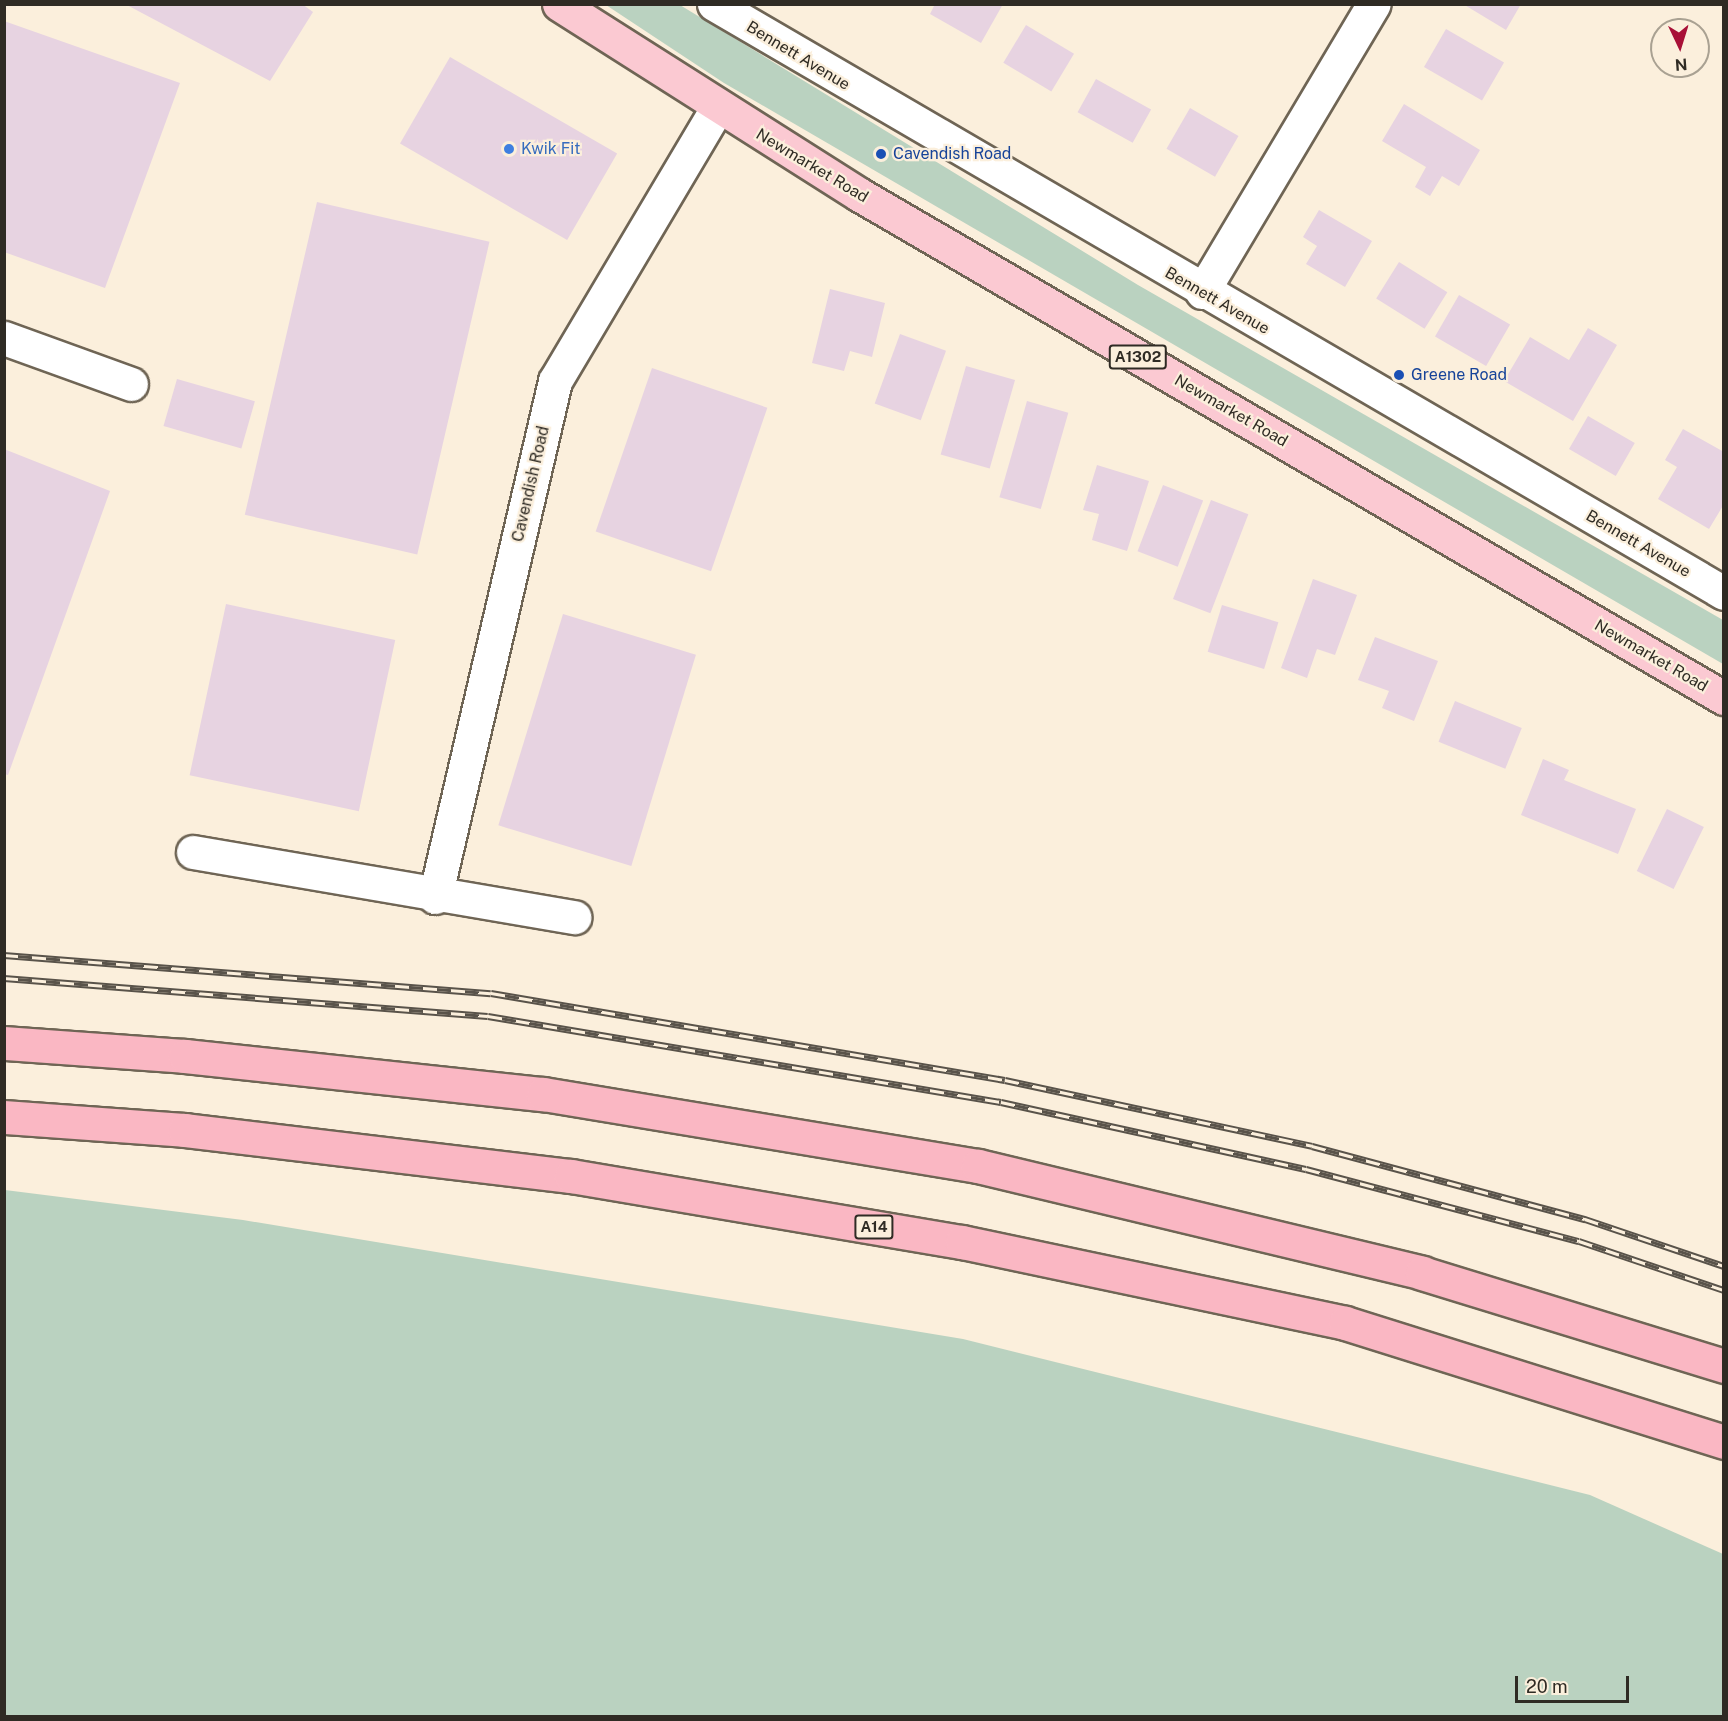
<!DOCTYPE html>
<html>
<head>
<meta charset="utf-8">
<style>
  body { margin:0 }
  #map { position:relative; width:1728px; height:1721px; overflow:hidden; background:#fbefdc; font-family:"Public Sans",sans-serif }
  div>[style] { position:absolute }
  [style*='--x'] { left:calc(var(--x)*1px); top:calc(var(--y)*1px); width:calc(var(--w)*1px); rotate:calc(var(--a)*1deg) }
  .green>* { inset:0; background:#bad2c0 }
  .building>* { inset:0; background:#e7d3e1; transform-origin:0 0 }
  .roads { filter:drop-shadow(2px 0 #6f6555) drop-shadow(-2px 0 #6f6555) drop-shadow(0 2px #6f6555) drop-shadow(0 -2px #6f6555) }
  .minor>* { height:33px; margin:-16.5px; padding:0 16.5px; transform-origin:16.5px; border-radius:16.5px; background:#fff }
  .primary>* { height:33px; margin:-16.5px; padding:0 16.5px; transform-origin:16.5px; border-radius:16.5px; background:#fbc9d2 }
  .trunk>* { height:33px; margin:-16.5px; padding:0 16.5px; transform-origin:16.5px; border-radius:16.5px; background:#fab7c3 }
  .rail>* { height:7px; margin-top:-3.5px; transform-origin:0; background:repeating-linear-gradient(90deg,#fbefdc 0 14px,#59534a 0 28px); box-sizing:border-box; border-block:2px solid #59534a }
  .dots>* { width:16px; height:16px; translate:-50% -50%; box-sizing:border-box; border:3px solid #fbefdc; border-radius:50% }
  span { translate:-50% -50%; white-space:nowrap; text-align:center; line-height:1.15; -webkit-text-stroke:4.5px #fbefdc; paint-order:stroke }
  .shield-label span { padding:2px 4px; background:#fbefdc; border:2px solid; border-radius:4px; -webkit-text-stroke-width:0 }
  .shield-label { font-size:15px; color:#2f2b24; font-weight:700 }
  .street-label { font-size:16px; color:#2f2b24 }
  .shop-label { font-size:16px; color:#366cbe }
  .left { translate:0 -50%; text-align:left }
  .transit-label { font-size:16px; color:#164399 }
  .frame { position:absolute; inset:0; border:6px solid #2f2b24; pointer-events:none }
  .north { position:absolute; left:1650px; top:18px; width:60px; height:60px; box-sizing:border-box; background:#fbefdc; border:2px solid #a9a192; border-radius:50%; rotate:176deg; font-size:16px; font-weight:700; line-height:24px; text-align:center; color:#2f2b24 }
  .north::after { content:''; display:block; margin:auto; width:21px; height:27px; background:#a81037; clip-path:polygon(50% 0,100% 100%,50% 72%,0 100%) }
  .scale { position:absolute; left:1515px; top:1676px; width:114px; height:27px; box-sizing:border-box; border:3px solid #2f2b24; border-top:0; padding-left:8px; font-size:18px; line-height:21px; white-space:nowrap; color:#2f2b24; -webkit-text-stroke:4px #fbefdc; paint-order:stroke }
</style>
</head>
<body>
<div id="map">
  <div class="green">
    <div style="clip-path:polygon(606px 5px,680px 5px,1138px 285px,1723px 620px,1723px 664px,724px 83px)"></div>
    <div style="clip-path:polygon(5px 1190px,243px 1220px,963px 1339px,1590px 1495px,1723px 1554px,1723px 1716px,5px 1716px)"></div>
  </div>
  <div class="building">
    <div style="clip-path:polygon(125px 4px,302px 4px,313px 12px,270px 81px)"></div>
    <div style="clip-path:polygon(935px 4px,1003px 4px,981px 43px,930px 14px)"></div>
    <div style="clip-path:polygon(1463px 4px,1521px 4px,1506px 30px)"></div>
    <div style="clip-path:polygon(4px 21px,180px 83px,105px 288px,4px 252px)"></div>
    <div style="left:1026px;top:25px;width:56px;height:44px;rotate:31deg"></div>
    <div style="left:1446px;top:29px;width:67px;height:44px;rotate:30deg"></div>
    <div style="left:450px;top:57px;width:193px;height:100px;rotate:30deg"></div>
    <div style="left:1096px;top:79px;width:63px;height:38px;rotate:29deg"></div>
    <div style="clip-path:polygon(1404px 104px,1480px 150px,1459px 186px,1442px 176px,1430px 196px,1415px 187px,1426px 167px,1382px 141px)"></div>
    <div style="left:1190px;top:108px;width:56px;height:47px;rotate:30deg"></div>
    <div style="left:317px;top:202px;width:177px;height:321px;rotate:13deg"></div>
    <div style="clip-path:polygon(1319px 210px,1372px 241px,1345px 287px,1306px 264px,1317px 246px,1303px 237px)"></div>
    <div style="left:1399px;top:262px;width:57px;height:43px;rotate:32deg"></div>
    <div style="clip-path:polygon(830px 289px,885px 303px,872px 357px,850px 351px,844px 371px,812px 363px)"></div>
    <div style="left:1459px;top:295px;width:59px;height:48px;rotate:30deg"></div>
    <div style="clip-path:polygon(1588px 328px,1617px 345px,1573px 421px,1504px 381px,1530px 337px,1569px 360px)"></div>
    <div style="left:900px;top:334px;width:49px;height:74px;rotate:20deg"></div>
    <div style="left:966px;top:366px;width:51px;height:92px;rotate:16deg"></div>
    <div style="left:652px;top:368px;width:122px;height:173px;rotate:19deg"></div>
    <div style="left:177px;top:379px;width:81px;height:49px;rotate:16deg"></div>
    <div style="left:1027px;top:401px;width:43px;height:100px;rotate:16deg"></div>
    <div style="left:1588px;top:416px;width:54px;height:38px;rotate:30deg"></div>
    <div style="clip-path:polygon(1683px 429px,1724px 452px,1724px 504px,1709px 529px,1658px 499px,1677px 467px,1665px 460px)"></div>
    <div style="clip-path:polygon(4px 449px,110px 491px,8px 775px,4px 774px)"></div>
    <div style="clip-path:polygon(1097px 465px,1149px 481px,1127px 551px,1092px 540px,1099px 514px,1083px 510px)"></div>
    <div style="left:1163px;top:485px;width:43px;height:71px;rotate:21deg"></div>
    <div style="left:1211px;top:500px;width:40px;height:106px;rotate:21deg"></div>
    <div style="clip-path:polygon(1313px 579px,1357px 595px,1335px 655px,1317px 649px,1307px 678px,1281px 668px)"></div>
    <div style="left:226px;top:604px;width:173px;height:175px;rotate:12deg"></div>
    <div style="left:1222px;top:605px;width:59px;height:49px;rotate:17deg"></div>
    <div style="left:563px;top:614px;width:139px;height:221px;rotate:17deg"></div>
    <div style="clip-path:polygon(1375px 637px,1438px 661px,1414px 721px,1382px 708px,1389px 691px,1358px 680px)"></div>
    <div style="left:1455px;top:701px;width:72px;height:44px;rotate:22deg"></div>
    <div style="clip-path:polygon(1543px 759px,1569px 770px,1564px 780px,1636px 809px,1618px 854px,1521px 815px)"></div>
    <div style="left:1667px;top:809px;width:41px;height:69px;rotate:26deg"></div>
  </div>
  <div class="roads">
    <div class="minor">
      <div style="--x:714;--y:4;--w:1169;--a:30.25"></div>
      <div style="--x:1202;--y:292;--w:335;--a:-59.2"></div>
      <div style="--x:4;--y:338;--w:135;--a:19.9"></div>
      <div style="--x:193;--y:852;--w:387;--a:9.7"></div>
      <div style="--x:435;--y:897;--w:530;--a:-76.91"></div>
      <div style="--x:555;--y:381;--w:317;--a:-59.3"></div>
    </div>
    <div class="primary">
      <div style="--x:559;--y:4;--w:356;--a:32.4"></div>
      <div style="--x:860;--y:195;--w:1000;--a:30.21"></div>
    </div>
    <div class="trunk">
      <div style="--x:4;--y:1043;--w:181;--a:4.1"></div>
      <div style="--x:185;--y:1056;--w:360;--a:6.1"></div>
      <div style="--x:543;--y:1094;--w:441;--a:9.4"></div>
      <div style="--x:978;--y:1166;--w:457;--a:13.5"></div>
      <div style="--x:1422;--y:1273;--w:316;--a:17.1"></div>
      <div style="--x:4;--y:1117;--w:181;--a:4.1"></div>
      <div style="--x:185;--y:1130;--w:389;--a:6.8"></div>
      <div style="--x:571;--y:1176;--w:397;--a:9.6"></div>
      <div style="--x:962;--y:1242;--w:391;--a:11.9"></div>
      <div style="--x:1345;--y:1323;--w:397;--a:17.4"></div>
    </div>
  </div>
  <div class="rail">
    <div style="--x:4;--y:955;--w:488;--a:4.5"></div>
    <div style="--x:491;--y:993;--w:521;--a:9.61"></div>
    <div style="--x:1005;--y:1080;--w:314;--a:12.1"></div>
    <div style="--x:1312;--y:1146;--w:283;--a:15"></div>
    <div style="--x:1585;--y:1219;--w:147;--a:18.7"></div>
    <div style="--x:4;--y:978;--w:485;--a:4.5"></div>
    <div style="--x:488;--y:1016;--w:520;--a:9.52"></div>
    <div style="--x:1001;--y:1102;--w:312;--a:12.4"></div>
    <div style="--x:1306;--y:1169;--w:282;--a:14.8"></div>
    <div style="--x:1579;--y:1241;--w:153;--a:18.7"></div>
  </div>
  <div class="dots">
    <div style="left:509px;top:149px;background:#3f7fe0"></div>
    <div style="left:881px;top:154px;background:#1a4fb4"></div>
    <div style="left:1399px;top:375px;background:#1a4fb4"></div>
  </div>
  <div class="shield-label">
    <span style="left:1138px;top:357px">A1302</span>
    <span style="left:874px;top:1227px">A14</span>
  </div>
  <div class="street-label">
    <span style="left:798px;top:56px;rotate:31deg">Bennett Avenue</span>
    <span style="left:812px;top:166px;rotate:31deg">Newmarket Road</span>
    <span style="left:1217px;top:301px;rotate:30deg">Bennett Avenue</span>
    <span style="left:1231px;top:411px;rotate:30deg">Newmarket Road</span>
    <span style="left:531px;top:484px;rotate:-77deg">Cavendish Road</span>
    <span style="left:1638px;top:544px;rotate:30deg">Bennett Avenue</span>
    <span style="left:1651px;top:656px;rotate:30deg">Newmarket Road</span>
  </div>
  <div class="shop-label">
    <span class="left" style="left:521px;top:149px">Kwik Fit</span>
  </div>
  <div class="transit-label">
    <span class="left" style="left:893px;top:154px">Cavendish Road</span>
    <span class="left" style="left:1411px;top:375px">Greene Road</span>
  </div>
  <div class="frame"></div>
  <div class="north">N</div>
  <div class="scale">20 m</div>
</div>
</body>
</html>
